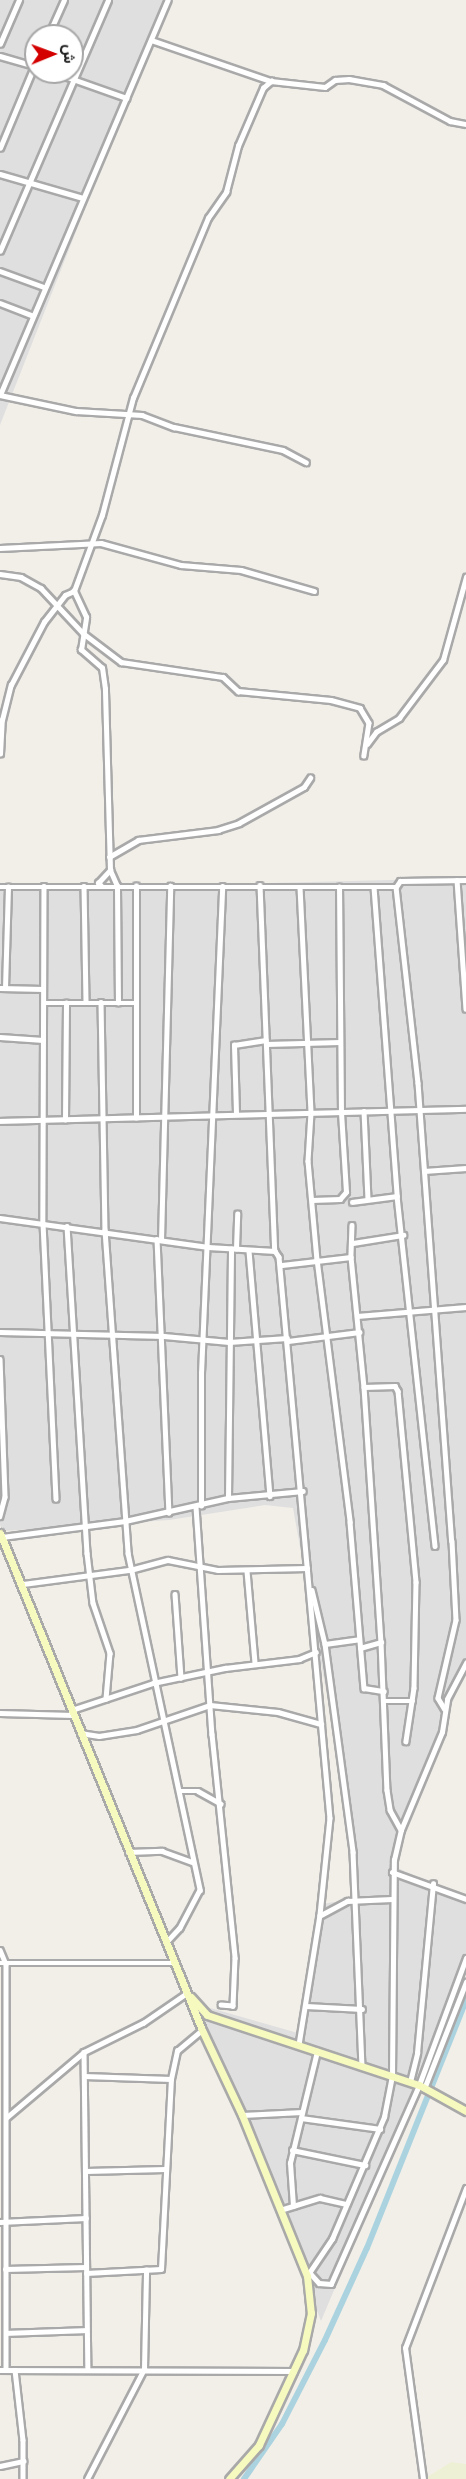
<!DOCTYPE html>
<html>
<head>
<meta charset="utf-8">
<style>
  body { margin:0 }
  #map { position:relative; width:466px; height:2479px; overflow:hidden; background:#f2efe9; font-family:"IBM Plex Sans",Vazirmatn,sans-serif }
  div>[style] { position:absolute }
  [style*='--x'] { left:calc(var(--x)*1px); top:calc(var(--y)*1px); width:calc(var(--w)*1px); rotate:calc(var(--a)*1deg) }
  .residential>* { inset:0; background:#e0dfdf }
  .farmland>* { inset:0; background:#eef0d5 }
  .canal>* { height:6px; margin:-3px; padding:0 3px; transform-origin:3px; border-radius:3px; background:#aad3df }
  .roads { filter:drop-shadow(2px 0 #a9a9a9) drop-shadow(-2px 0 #a9a9a9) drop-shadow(0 2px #a9a9a9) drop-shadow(0 -2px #a9a9a9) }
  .street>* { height:4.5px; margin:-2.25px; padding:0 2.25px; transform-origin:2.25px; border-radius:2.25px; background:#fff }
  .secondary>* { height:7px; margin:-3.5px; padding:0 3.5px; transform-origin:3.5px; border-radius:3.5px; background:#f7fabf }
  span { translate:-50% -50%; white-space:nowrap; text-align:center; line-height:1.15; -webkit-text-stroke:4.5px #fff; paint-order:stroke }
  .north { position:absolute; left:24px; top:24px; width:60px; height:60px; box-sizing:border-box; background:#fff; border:2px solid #a7a7a7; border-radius:50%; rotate:89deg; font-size:16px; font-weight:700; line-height:24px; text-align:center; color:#222 }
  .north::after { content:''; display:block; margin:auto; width:21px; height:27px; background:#d40000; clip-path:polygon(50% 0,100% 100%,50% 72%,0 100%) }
</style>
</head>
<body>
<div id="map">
  <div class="residential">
    <div style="clip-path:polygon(evenodd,0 0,167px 0,0 425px,0 0,36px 36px,72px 36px,72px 72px,36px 72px,36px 36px)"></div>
    <div style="clip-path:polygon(466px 878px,466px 1668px,389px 1864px,466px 1899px,466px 1959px,419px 2089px,321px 2321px,196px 2004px,305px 2035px,322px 1904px,353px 1899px,351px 1845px,337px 1751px,293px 1508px,265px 1505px,169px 1520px,3px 1531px,0 1525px,0 888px,95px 883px,202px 885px)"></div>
  </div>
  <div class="farmland">
    <div style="clip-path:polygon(451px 2462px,466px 2464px,466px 2479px,424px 2479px)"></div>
  </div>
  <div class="canal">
    <div style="--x:244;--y:2479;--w:67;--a:-55.4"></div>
    <div style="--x:282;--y:2424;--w:94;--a:-62.9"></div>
    <div style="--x:325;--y:2340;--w:101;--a:-65.5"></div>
    <div style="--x:367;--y:2248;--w:266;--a:-68.2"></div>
  </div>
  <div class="roads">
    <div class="street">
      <div style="--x:48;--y:36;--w:39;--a:-66"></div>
      <div style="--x:151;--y:40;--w:127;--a:18.9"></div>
      <div style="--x:0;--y:44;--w:48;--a:-66.6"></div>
      <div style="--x:0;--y:56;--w:37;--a:16"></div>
      <div style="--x:53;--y:72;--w:78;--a:19.4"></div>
      <div style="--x:0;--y:148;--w:93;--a:-67.3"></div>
      <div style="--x:0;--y:174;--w:86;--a:16.1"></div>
      <div style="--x:0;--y:251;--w:273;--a:-66.7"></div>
      <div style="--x:0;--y:271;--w:47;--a:20"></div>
      <div style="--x:0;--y:303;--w:34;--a:21"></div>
      <div style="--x:0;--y:395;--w:429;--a:-67"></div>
      <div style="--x:0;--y:395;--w:78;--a:11.9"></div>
      <div style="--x:76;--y:411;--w:66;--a:3.5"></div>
      <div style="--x:142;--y:415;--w:34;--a:21"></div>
      <div style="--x:174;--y:427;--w:111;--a:11.9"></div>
      <div style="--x:283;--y:450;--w:26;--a:28"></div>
      <div style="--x:0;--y:548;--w:101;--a:-2.8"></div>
      <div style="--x:101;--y:543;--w:83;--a:15.4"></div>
      <div style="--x:181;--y:565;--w:60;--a:4.8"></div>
      <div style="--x:241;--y:570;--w:76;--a:16"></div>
      <div style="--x:0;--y:574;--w:21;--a:8"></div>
      <div style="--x:21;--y:577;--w:23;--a:29"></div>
      <div style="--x:41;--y:588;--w:62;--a:47"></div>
      <div style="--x:83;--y:633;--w:48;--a:37.3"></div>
      <div style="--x:121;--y:662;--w:103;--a:8.4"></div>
      <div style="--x:223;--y:677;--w:21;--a:43"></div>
      <div style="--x:238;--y:691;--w:93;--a:5.5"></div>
      <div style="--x:331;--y:700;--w:30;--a:15"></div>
      <div style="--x:360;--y:708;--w:17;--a:59"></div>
      <div style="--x:369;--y:723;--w:33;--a:99"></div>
      <div style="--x:367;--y:744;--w:15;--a:-53"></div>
      <div style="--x:376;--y:732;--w:27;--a:-31"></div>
      <div style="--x:399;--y:718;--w:73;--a:-52.8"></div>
      <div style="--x:443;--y:660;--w:86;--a:-74.5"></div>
      <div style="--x:0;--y:754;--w:34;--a:-87"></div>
      <div style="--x:2;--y:720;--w:36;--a:-76"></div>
      <div style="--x:11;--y:685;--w:71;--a:-62.4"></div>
      <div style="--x:44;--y:622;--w:34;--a:-52"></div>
      <div style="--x:65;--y:595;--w:10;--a:-24"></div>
      <div style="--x:109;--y:857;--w:34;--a:-30"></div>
      <div style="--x:138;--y:840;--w:81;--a:-7.1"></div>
      <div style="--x:218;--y:830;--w:22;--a:-18"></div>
      <div style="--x:239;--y:823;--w:74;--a:-29"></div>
      <div style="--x:304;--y:787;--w:11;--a:-56"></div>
      <div style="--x:457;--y:880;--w:129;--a:86"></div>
      <div style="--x:260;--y:885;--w:366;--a:87.7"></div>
      <div style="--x:44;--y:886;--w:337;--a:90.2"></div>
      <div style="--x:43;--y:1223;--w:276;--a:87.3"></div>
      <div style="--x:84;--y:886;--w:116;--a:89"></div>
      <div style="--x:101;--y:886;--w:4;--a:-135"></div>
      <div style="--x:98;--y:883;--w:18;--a:-47"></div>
      <div style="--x:0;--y:887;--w:396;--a:0"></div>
      <div style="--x:396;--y:887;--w:7;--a:-56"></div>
      <div style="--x:400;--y:881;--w:66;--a:-0.9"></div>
      <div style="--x:300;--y:887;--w:226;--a:87.2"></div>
      <div style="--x:311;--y:1113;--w:48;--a:93.6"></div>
      <div style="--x:308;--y:1161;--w:98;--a:84.8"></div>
      <div style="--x:317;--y:1259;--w:265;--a:82.8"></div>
      <div style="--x:350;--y:1522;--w:167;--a:85.2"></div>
      <div style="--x:364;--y:1688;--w:20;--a:9"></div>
      <div style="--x:374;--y:887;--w:310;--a:85.7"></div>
      <div style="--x:397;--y:1196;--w:352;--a:83.8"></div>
      <div style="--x:396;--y:887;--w:197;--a:83.6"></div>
      <div style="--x:418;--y:1083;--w:459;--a:85.8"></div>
      <div style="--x:452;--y:1541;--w:79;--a:87.1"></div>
      <div style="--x:456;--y:1620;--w:80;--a:103"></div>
      <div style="--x:438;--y:1698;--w:12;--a:59"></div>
      <div style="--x:0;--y:988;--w:43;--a:1.3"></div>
      <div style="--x:5;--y:988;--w:101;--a:-88.3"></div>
      <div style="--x:101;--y:1002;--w:228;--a:89"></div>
      <div style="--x:105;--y:1230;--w:324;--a:85.9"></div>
      <div style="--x:128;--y:1553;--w:345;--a:77.9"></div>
      <div style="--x:200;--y:1890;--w:43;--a:117.8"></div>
      <div style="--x:180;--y:1928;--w:19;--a:133"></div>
      <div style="--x:44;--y:1003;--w:92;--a:0"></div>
      <div style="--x:118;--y:1003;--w:117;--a:-90.5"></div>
      <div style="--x:117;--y:886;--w:17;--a:-114"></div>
      <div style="--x:110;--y:870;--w:181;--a:-91.6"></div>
      <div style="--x:105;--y:689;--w:21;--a:-98"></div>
      <div style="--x:102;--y:668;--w:28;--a:-139"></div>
      <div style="--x:81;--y:650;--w:33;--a:-81"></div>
      <div style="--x:86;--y:617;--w:29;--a:-115"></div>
      <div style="--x:74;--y:591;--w:81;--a:-69.8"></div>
      <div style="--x:102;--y:515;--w:121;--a:-75.2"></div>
      <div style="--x:133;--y:398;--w:195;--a:-67.4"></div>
      <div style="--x:208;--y:218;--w:32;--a:-55"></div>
      <div style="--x:226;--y:192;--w:48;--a:-75.4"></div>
      <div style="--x:238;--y:146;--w:63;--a:-66.7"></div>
      <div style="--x:263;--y:88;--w:11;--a:-41"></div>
      <div style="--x:271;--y:81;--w:54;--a:6.3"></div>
      <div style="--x:325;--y:87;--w:12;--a:-35"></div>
      <div style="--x:335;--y:80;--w:14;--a:-4"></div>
      <div style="--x:349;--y:79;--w:35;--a:10"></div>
      <div style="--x:383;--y:85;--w:76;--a:28.2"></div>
      <div style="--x:450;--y:121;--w:16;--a:11"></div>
      <div style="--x:0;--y:1037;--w:43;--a:4"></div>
      <div style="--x:266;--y:1044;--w:74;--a:-1.5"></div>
      <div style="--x:364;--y:1111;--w:87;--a:87.4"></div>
      <div style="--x:236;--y:1113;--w:68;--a:-91.7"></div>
      <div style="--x:234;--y:1045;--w:32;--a:-9"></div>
      <div style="--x:136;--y:1118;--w:232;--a:-90"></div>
      <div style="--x:65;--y:1120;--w:117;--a:-89.5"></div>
      <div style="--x:0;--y:1121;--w:466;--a:-1.5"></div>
      <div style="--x:424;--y:1171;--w:42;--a:-4.1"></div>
      <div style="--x:312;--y:1200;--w:28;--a:-2"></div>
      <div style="--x:340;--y:1199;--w:9;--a:-49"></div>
      <div style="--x:346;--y:1192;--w:79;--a:-93.6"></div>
      <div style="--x:341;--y:1113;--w:226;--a:-90.5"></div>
      <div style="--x:352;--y:1202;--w:45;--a:-7.6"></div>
      <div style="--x:0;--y:1218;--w:210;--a:7.9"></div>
      <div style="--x:208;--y:1247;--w:67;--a:3.4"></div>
      <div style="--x:275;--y:1251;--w:7;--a:56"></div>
      <div style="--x:279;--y:1257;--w:563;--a:84.81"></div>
      <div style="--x:330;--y:1818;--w:98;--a:95.9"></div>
      <div style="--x:320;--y:1915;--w:132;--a:99.2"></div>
      <div style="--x:352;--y:1225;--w:32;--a:92"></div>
      <div style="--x:351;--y:1257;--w:131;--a:84.3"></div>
      <div style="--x:364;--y:1387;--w:256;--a:86.2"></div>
      <div style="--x:381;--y:1642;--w:148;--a:87.7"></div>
      <div style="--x:387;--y:1790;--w:20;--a:81"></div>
      <div style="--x:390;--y:1810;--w:23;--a:61"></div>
      <div style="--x:67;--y:1226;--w:328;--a:86.5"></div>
      <div style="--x:87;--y:1553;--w:50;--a:83.2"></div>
      <div style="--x:93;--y:1603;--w:53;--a:71.2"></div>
      <div style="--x:110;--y:1653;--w:46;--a:95"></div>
      <div style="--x:157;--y:1239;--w:274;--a:87.5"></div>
      <div style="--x:161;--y:1240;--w:354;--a:-88.5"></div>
      <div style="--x:353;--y:1243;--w:51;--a:-9.1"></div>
      <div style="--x:236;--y:1249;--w:35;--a:-88"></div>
      <div style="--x:249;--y:1251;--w:246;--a:85.1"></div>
      <div style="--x:282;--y:1265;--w:69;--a:-6.6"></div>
      <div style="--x:357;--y:1316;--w:109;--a:-4.7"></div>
      <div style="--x:0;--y:1332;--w:164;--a:1.4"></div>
      <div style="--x:164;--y:1336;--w:65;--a:5.3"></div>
      <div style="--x:229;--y:1342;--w:58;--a:-3.9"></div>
      <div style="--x:288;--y:1341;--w:72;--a:-7.2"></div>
      <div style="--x:0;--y:1359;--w:138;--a:87.9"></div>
      <div style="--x:5;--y:1497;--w:20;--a:105"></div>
      <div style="--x:364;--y:1387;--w:31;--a:-2"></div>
      <div style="--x:395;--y:1386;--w:6;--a:59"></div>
      <div style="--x:398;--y:1391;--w:192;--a:84.6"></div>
      <div style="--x:416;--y:1582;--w:106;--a:91.1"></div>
      <div style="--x:414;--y:1688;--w:54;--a:98.6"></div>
      <div style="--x:228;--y:1498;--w:249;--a:-89.3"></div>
      <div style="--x:201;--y:1506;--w:133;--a:-90"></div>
      <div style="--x:201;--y:1373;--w:487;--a:-87.5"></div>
      <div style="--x:196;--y:1507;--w:228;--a:86"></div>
      <div style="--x:212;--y:1734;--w:225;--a:84.1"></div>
      <div style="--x:235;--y:1958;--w:48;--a:92.4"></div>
      <div style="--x:233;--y:2006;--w:12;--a:-175"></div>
      <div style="--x:2;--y:1537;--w:124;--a:-7.4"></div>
      <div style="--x:125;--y:1521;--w:106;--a:-12.6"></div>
      <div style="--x:228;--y:1498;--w:75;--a:-5.3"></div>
      <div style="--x:247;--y:1571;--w:92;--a:85"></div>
      <div style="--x:23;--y:1584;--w:108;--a:-7.5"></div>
      <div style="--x:130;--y:1570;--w:39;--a:-15"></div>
      <div style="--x:168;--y:1560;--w:51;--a:11.3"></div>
      <div style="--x:218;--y:1570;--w:89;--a:-1.3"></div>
      <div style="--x:312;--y:1590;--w:56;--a:76.5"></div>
      <div style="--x:325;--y:1644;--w:210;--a:82.3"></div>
      <div style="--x:353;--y:1852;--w:214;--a:87.6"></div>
      <div style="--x:175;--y:1594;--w:84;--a:85.9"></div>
      <div style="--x:325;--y:1644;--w:34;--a:-8"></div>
      <div style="--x:360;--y:1648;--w:22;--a:-16"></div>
      <div style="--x:385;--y:1701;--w:28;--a:0"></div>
      <div style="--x:72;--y:1710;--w:85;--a:-18.4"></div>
      <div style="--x:153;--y:1683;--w:74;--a:-11.8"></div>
      <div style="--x:225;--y:1668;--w:75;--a:-6.9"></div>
      <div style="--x:299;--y:1659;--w:18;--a:-22"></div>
      <div style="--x:0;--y:1713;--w:73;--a:1.6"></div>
      <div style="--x:80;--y:1733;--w:19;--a:9"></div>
      <div style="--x:99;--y:1736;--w:38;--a:-9"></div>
      <div style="--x:137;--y:1730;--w:77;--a:-18.9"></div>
      <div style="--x:210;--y:1705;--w:68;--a:5.9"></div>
      <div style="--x:278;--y:1712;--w:45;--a:15.6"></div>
      <div style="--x:179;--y:1791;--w:19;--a:0"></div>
      <div style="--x:198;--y:1791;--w:26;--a:29"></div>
      <div style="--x:128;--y:1852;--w:34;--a:-2"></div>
      <div style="--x:162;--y:1851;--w:32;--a:20"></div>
      <div style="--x:392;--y:1872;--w:79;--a:20"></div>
      <div style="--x:321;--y:1915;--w:30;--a:-28"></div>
      <div style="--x:347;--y:1901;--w:45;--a:-2.5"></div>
      <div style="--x:0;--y:1950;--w:15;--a:67"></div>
      <div style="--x:6;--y:1964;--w:406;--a:90"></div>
      <div style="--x:0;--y:1963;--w:176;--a:0"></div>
      <div style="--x:306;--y:2006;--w:56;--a:3.1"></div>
      <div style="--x:84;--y:2052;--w:317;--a:89.3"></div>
      <div style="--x:84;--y:2076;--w:87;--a:2"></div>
      <div style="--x:410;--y:2082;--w:30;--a:-76"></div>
      <div style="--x:417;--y:2053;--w:170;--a:-84.6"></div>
      <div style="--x:424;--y:2089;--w:115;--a:-68.6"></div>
      <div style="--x:242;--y:2115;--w:60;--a:-2.9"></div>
      <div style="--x:6;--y:2118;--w:102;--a:-40.2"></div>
      <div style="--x:84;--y:2052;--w:66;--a:-26.2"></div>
      <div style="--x:143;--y:2023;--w:53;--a:-34.3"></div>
      <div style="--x:301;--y:2118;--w:80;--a:7.9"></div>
      <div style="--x:292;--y:2150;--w:75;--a:11.6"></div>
      <div style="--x:86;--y:2171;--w:79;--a:-1.5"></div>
      <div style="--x:293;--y:2206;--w:28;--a:-17"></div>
      <div style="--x:320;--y:2198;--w:27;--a:13"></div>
      <div style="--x:280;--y:2210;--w:14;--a:-17"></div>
      <div style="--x:293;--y:2206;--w:43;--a:-94"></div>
      <div style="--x:290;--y:2163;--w:115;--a:-76.4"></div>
      <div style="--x:0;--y:2222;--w:86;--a:-2.7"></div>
      <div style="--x:5;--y:2269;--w:81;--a:-1.4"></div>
      <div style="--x:86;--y:2273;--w:75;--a:-3.1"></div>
      <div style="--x:161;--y:2269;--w:190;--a:-87"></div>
      <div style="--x:171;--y:2079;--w:29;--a:-78"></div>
      <div style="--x:177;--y:2051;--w:33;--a:-40"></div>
      <div style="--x:311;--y:2274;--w:12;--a:48"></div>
      <div style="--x:319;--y:2283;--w:12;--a:5"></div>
      <div style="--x:331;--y:2284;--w:218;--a:-66.1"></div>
      <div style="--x:419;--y:2085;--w:135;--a:-69.7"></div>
      <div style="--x:307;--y:2276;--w:45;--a:-56"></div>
      <div style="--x:332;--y:2239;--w:133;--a:-66.9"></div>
      <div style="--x:384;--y:2117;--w:42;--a:-79"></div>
      <div style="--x:392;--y:2076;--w:216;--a:-89.5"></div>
      <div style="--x:394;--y:1860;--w:31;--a:-77"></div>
      <div style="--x:401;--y:1830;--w:106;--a:-67.3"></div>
      <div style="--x:442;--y:1732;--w:33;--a:-81"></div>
      <div style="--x:447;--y:1699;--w:41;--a:-62.2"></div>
      <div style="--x:6;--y:2333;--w:80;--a:-2.1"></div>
      <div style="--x:0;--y:2370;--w:294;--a:0.2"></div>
      <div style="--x:15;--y:2370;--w:70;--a:83.5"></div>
      <div style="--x:23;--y:2440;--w:39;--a:90"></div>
      <div style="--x:0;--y:2466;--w:24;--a:-12"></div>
      <div style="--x:87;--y:2479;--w:124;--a:-62.6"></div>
      <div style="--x:144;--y:2369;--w:99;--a:-88.8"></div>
      <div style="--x:423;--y:2479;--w:132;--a:-97.8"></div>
      <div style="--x:405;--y:2348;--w:171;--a:-69.1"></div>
    </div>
    <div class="secondary">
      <div style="--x:0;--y:1533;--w:536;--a:67.88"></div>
      <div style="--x:202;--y:2030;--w:94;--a:64.8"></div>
      <div style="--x:242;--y:2115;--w:174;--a:68"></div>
      <div style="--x:307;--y:2276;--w:37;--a:84"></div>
      <div style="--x:311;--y:2313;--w:38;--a:102"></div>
      <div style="--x:303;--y:2350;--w:105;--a:114.9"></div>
      <div style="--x:259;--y:2445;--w:45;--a:131.4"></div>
      <div style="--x:191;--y:1997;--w:24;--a:48"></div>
      <div style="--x:207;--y:2015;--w:223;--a:18.3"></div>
      <div style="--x:419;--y:2085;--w:54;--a:29"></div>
    </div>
  </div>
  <div class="north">ش</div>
</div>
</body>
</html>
